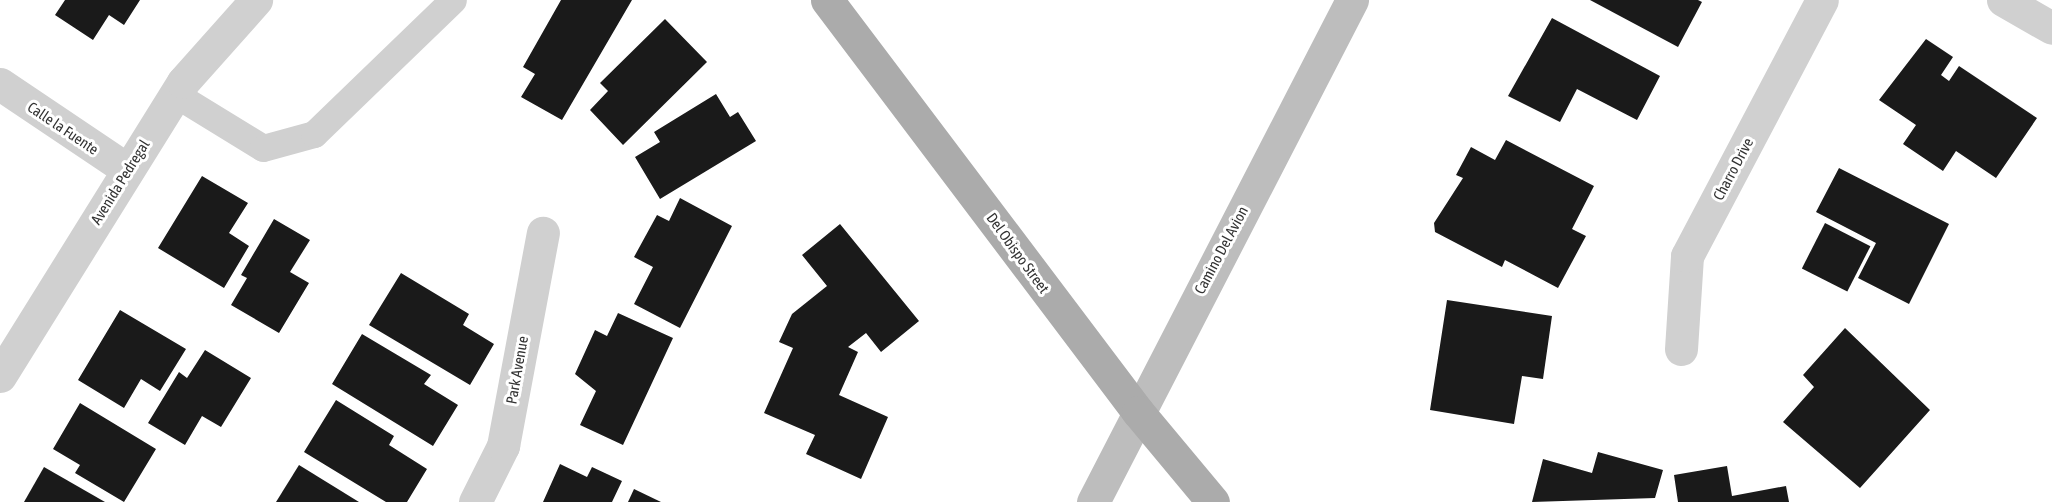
<!DOCTYPE html>
<html>
<head>
<meta charset="utf-8">
<style>
  body { margin:0 }
  #map { position:relative; width:2052px; height:502px; overflow:hidden; background:#fff; font-family:"Asap Condensed",sans-serif }
  div>[style] { position:absolute }
  [style*='--x'] { left:calc(var(--x)*1px); top:calc(var(--y)*1px); width:calc(var(--w)*1px); rotate:calc(var(--a)*1deg) }
  .building>* { inset:0; background:#1a1a1a; transform-origin:0 0 }
  .lane>* { height:27px; margin:-13.5px; padding:0 13.5px; transform-origin:13.5px; border-radius:13.5px; background:#d0d0d0 }
  .street>* { height:33px; margin:-16.5px; padding:0 16.5px; transform-origin:16.5px; border-radius:16.5px; background:#d0d0d0 }
  .secondary>* { height:33px; margin:-16.5px; padding:0 16.5px; transform-origin:16.5px; border-radius:16.5px; background:#bdbdbd }
  .primary>* { height:33px; margin:-16.5px; padding:0 16.5px; transform-origin:16.5px; border-radius:16.5px; background:#ababab }
  span { translate:-50% -50%; white-space:nowrap; text-align:center; line-height:1.15; -webkit-text-stroke:6px #fff; paint-order:stroke }
  .street-label { font-size:15px; color:#333 }
</style>
</head>
<body>
<div id="map">
  <div class="building">
    <div style="clip-path:polygon(65px 0,140px 0,124px 25px,109px 15px,93px 40px,55px 15px)"></div>
    <div style="clip-path:polygon(561px 0,632px 0,562px 120px,521px 97px,535px 74px,523px 67px)"></div>
    <div style="clip-path:polygon(1590px 0,1698px 0,1702px 2px,1678px 47px)"></div>
    <div style="clip-path:polygon(1552px 18px,1660px 76px,1637px 120px,1577px 89px,1560px 122px,1508px 96px)"></div>
    <div style="clip-path:polygon(665px 19px,707px 62px,623px 145px,590px 110px,608px 91px,600px 83px)"></div>
    <div style="clip-path:polygon(1926px 39px,1953px 57px,1941px 75px,1949px 81px,1959px 66px,2037px 118px,1996px 178px,1956px 151px,1943px 171px,1903px 144px,1916px 125px,1879px 100px)"></div>
    <div style="clip-path:polygon(716px 94px,730px 117px,738px 112px,756px 141px,660px 199px,635px 157px,660px 142px,654px 132px)"></div>
    <div style="clip-path:polygon(1506px 140px,1594px 186px,1572px 229px,1586px 236px,1558px 288px,1505px 260px,1502px 267px,1435px 232px,1434px 223px,1463px 178px,1456px 175px,1471px 147px,1495px 160px)"></div>
    <div style="clip-path:polygon(1839px 168px,1949px 224px,1909px 304px,1858px 278px,1876px 243px,1816px 212px)"></div>
    <div style="clip-path:polygon(202px 176px,248px 203px,229px 233px,249px 246px,224px 288px,158px 248px)"></div>
    <div style="clip-path:polygon(680px 198px,732px 226px,680px 328px,634px 304px,653px 267px,634px 257px,657px 215px,669px 221px)"></div>
    <div style="clip-path:polygon(274px 219px,310px 240px,290px 272px,309px 283px,279px 333px,231px 305px,247px 278px,241px 275px)"></div>
    <div style="left:1825px;top:223px;width:51px;height:51px;rotate:27deg"></div>
    <div style="clip-path:polygon(840px 224px,919px 321px,881px 352px,866px 333px,848px 347px,858px 352px,839px 395px,888px 417px,861px 479px,806px 454px,815px 435px,764px 413px,793px 348px,779px 342px,792px 314px,827px 286px,802px 255px)"></div>
    <div style="clip-path:polygon(401px 273px,469px 314px,463px 325px,494px 344px,470px 385px,369px 325px)"></div>
    <div style="clip-path:polygon(1447px 300px,1552px 316px,1543px 379px,1522px 376px,1514px 424px,1430px 410px)"></div>
    <div style="clip-path:polygon(120px 310px,186px 349px,160px 391px,141px 379px,124px 408px,78px 380px)"></div>
    <div style="clip-path:polygon(618px 313px,673px 338px,623px 445px,580px 425px,596px 391px,575px 374px,595px 330px,607px 336px)"></div>
    <div style="clip-path:polygon(1845px 328px,1930px 410px,1860px 488px,1783px 422px,1814px 387px,1803px 375px)"></div>
    <div style="clip-path:polygon(362px 334px,431px 375px,424px 384px,458px 405px,433px 446px,332px 384px)"></div>
    <div style="clip-path:polygon(205px 350px,251px 378px,221px 427px,202px 416px,185px 445px,148px 423px,179px 372px,187px 378px)"></div>
    <div style="clip-path:polygon(336px 400px,394px 436px,389px 445px,427px 469px,407px 502px,386px 502px,304px 452px)"></div>
    <div style="clip-path:polygon(80px 403px,156px 449px,124px 502px,75px 473px,80px 465px,53px 449px)"></div>
    <div style="clip-path:polygon(1598px 452px,1663px 470px,1655px 498px,1532px 502px,1543px 459px,1592px 473px)"></div>
    <div style="clip-path:polygon(560px 464px,587px 477px,592px 467px,622px 481px,612px 502px,543px 502px)"></div>
    <div style="clip-path:polygon(299px 465px,359px 502px,276px 502px)"></div>
    <div style="clip-path:polygon(1727px 466px,1732px 496px,1786px 486px,1789px 502px,1678px 502px,1674px 475px)"></div>
    <div style="clip-path:polygon(44px 467px,105px 502px,24px 502px)"></div>
    <div style="clip-path:polygon(634px 489px,661px 502px,628px 502px)"></div>
  </div>
  <div class="lane">
    <div style="--x:175;--y:94;--w:103;--a:31.5"></div>
    <div style="--x:263;--y:148;--w:53;--a:-15.4"></div>
    <div style="--x:314;--y:134;--w:193;--a:-44"></div>
  </div>
  <div class="street">
    <div style="--x:2003;--y:0;--w:56;--a:29.7"></div>
    <div style="--x:0;--y:84;--w:154;--a:33.9"></div>
    <div style="--x:1681;--y:349;--w:93;--a:-86.3"></div>
    <div style="--x:1687;--y:256;--w:289;--a:-62.2"></div>
    <div style="--x:0;--y:376;--w:346;--a:-58.1"></div>
    <div style="--x:183;--y:82;--w:110;--a:-48.3"></div>
    <div style="--x:475;--y:502;--w:63;--a:-63.4"></div>
    <div style="--x:503;--y:446;--w:217;--a:-79.4"></div>
  </div>
  <div class="secondary">
    <div style="--x:1093;--y:502;--w:565;--a:-62.71"></div>
  </div>
  <div class="primary">
    <div style="--x:827;--y:0;--w:516;--a:52.95"></div>
    <div style="--x:1138;--y:412;--w:117;--a:50.2"></div>
  </div>
  <div class="street-label">
    <span style="left:63px;top:128px;rotate:34deg">Calle la Fuente</span>
    <span style="left:1733px;top:169px;rotate:-62deg">Charro Drive</span>
    <span style="left:120px;top:182px;rotate:-58deg">Avenida Pedregal</span>
    <span style="left:1221px;top:250px;rotate:-62deg">Camino Del Avion</span>
    <span style="left:1018px;top:253px;rotate:54deg">Del Obispo Street</span>
    <span style="left:517px;top:370px;rotate:-80deg">Park Avenue</span>
  </div>
</div>
</body>
</html>
